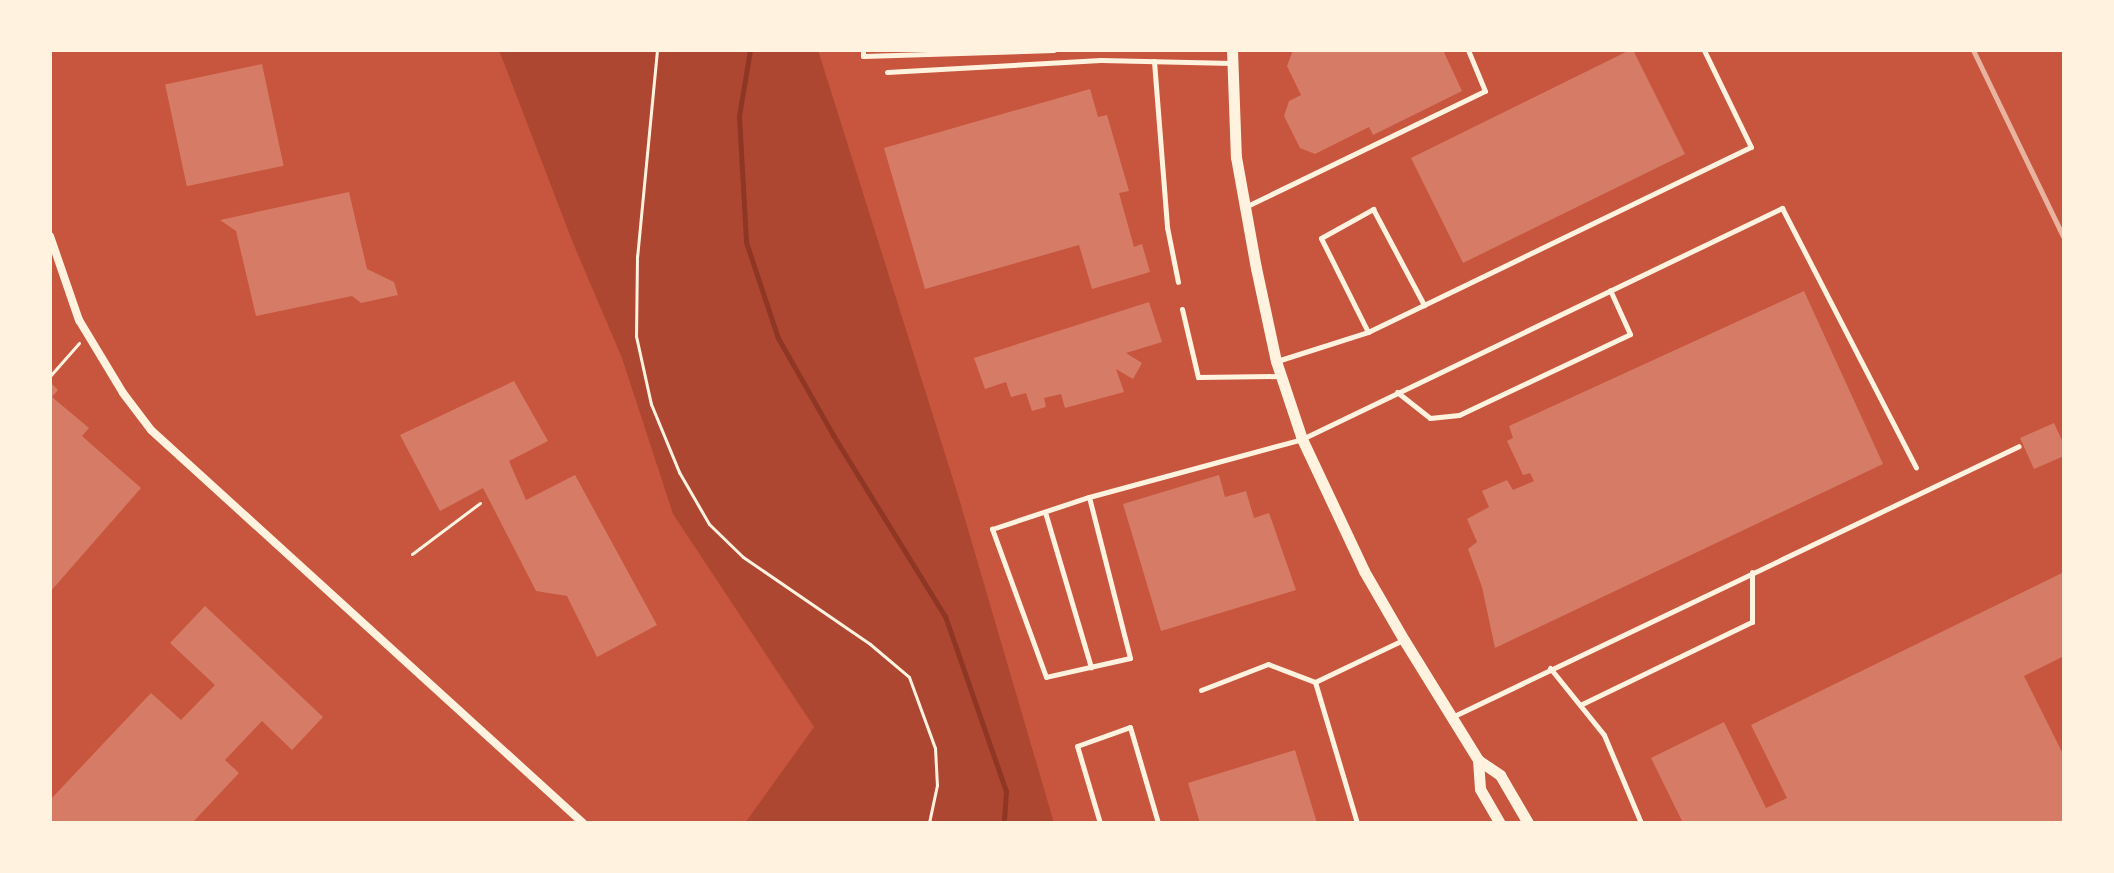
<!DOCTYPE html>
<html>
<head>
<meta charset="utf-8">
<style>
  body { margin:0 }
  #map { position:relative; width:2114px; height:873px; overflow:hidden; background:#c8553d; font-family:Overpass,sans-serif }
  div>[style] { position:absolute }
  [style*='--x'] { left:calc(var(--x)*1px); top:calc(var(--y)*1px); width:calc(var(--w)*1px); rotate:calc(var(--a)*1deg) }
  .green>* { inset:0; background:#ae4732 }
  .stream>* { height:5px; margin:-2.5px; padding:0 2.5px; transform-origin:2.5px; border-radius:2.5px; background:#8f3625 }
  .building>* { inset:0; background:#d67c66; transform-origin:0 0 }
  .path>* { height:3px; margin:-1.5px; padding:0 1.5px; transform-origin:1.5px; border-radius:1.5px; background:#fff3e0 }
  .service>* { height:5px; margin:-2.5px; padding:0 2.5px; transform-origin:2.5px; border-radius:2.5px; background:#fff3e0 }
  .minor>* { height:8px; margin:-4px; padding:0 4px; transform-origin:4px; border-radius:4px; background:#fff3e0 }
  .tertiary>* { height:11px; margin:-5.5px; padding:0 5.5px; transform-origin:5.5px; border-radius:5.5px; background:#fff3e0 }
  .rail>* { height:5px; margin:-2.5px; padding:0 2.5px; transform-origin:2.5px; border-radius:2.5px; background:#e9b49f }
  span { translate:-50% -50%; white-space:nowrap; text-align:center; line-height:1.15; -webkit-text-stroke:8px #fff3e0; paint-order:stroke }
  .frame { position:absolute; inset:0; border:52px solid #fff3e0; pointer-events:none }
</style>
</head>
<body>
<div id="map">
  <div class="green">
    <div style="clip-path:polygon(499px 50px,818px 50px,958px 495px,1054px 823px,745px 823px,814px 727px,673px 514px,622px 358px,573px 243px)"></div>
  </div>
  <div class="stream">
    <div style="--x:750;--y:50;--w:67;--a:99.5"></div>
    <div style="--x:739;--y:116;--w:126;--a:86.8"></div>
    <div style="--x:746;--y:242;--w:101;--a:71.6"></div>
    <div style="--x:778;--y:338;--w:112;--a:60.4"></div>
    <div style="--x:833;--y:435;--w:213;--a:58.3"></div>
    <div style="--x:945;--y:616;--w:185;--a:70.8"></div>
    <div style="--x:1006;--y:791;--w:32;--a:94"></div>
  </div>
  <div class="building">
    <div style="clip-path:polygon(1293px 50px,1443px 50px,1462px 91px,1373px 135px,1369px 127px,1315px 154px,1300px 148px,1284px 116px,1289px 101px,1301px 95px,1287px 66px)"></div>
    <div style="clip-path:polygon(1630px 50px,1633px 50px,1685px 154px,1463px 263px,1411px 158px)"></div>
    <div style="left:262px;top:64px;width:104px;height:99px;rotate:78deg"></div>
    <div style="clip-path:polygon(1090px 89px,1098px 117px,1107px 115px,1129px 191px,1119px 193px,1134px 247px,1142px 244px,1150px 272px,1092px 289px,1079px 245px,925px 289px,884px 148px)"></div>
    <div style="clip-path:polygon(349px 192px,367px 269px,394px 282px,398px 295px,361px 303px,352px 296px,256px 316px,236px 231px,220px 220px)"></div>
    <div style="clip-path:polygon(1804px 291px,1883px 464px,1495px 648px,1482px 587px,1468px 549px,1477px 542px,1467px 519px,1489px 507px,1482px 491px,1507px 480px,1513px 490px,1534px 481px,1530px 473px,1523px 475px,1507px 441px,1513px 438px,1509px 426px)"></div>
    <div style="clip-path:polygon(1149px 302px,1162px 342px,1126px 353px,1142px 363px,1133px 379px,1116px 369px,1124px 392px,1065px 408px,1061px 394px,1044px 398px,1046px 407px,1032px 411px,1026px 393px,1011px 397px,1006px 382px,985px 389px,974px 358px)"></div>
    <div style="clip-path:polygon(514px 381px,548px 441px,509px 461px,526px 500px,575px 475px,657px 625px,597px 657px,567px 596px,536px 591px,483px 488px,440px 511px,400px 435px)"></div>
    <div style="clip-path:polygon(50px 382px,58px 390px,52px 397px,89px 428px,82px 436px,141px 488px,50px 592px)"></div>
    <div style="clip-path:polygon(2054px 423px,2064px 445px,2064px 456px,2034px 469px,2020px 438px)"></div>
    <div style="clip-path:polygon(1219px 475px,1225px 497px,1246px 491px,1254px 518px,1269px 513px,1296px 590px,1161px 631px,1123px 504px)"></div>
    <div style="clip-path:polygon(2064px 572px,2064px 656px,2024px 676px,2064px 756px,2064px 823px,1683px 823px,1651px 758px,1724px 722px,1766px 808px,1787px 798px,1751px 725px)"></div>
    <div style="clip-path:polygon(205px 606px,323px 717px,292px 750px,262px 721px,225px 760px,239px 773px,192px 823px,50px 823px,50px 800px,151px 693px,181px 720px,215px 685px,170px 643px)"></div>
    <div style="clip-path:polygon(1295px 750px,1317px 823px,1200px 823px,1188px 783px)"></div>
  </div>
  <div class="path">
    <div style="--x:657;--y:50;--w:207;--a:95.5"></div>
    <div style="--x:637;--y:256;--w:80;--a:90.7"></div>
    <div style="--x:636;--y:336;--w:70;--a:77.6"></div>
    <div style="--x:651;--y:404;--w:74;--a:67.6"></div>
    <div style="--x:679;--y:472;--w:60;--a:60"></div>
    <div style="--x:709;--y:524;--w:47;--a:44.1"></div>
    <div style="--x:743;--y:557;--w:154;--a:34.4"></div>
    <div style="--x:870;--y:644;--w:51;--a:40.2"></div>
    <div style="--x:909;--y:677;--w:76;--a:69.9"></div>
    <div style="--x:935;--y:748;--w:37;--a:87"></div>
    <div style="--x:937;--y:785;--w:39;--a:102"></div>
    <div style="--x:50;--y:376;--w:44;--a:-48.7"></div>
    <div style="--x:412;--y:554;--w:85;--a:-36.9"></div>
  </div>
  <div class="service">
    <div style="--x:863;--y:50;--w:6;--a:90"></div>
    <div style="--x:863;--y:56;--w:191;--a:-1.8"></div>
    <div style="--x:1154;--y:61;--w:167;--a:85.5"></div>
    <div style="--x:1167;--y:227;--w:56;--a:78.7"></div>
    <div style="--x:887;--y:72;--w:214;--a:-3.2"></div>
    <div style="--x:1101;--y:60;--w:131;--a:1.3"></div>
    <div style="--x:1247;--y:206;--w:264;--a:-25.8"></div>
    <div style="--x:1485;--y:91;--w:44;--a:-112.5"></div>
    <div style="--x:1182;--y:309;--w:70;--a:76.8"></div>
    <div style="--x:1198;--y:377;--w:81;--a:-0.7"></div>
    <div style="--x:1368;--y:332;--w:105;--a:-116.6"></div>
    <div style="--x:1321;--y:238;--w:60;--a:-29.1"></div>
    <div style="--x:1373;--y:209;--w:109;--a:62"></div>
    <div style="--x:1277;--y:361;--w:96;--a:-17.7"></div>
    <div style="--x:1368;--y:332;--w:425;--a:-25.8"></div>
    <div style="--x:1751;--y:147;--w:108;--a:-115.9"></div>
    <div style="--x:1397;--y:392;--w:42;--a:38.2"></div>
    <div style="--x:1430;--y:418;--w:29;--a:-6"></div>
    <div style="--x:1459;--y:415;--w:189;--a:-25.3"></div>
    <div style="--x:1630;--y:334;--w:48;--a:-114.4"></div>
    <div style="--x:1089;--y:497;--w:166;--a:75.7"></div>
    <div style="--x:1130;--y:658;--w:86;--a:167.3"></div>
    <div style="--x:1046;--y:677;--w:158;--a:-110"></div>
    <div style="--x:992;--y:529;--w:102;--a:-18.3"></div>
    <div style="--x:1089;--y:497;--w:221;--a:-15.2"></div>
    <div style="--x:1302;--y:439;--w:533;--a:-25.7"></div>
    <div style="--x:1782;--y:208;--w:292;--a:62.7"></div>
    <div style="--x:1045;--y:512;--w:162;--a:73.5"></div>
    <div style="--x:1550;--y:668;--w:86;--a:51.1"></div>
    <div style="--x:1604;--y:735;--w:95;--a:67.2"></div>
    <div style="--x:1315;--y:682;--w:147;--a:73.4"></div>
    <div style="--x:1201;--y:690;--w:72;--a:-21.2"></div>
    <div style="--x:1268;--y:664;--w:50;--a:21"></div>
    <div style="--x:1315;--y:682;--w:98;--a:-25.5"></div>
    <div style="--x:1580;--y:705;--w:191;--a:-25.8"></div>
    <div style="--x:1752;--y:622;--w:50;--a:-90"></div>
    <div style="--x:1452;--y:717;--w:628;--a:-25.55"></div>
    <div style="--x:1100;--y:823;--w:80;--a:-106.6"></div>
    <div style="--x:1077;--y:746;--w:56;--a:-19.7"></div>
    <div style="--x:1130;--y:727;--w:100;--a:73.7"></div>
  </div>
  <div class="minor">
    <div style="--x:50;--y:236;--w:89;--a:71"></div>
    <div style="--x:79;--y:320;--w:85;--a:58.9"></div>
    <div style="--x:123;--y:393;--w:46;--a:52.9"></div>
    <div style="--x:151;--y:430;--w:584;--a:42.29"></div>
  </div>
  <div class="tertiary">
    <div style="--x:1232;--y:50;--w:107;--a:87.9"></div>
    <div style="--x:1236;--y:157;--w:113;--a:79.8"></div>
    <div style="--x:1256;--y:268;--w:95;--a:77.9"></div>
    <div style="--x:1276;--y:361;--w:82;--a:71.6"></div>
    <div style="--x:1302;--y:439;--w:146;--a:64.8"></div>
    <div style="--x:1364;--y:571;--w:80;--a:59.9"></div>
    <div style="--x:1404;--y:640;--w:141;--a:58.3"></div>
    <div style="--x:1478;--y:760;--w:27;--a:34"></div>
    <div style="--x:1500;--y:775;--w:56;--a:59.7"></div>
    <div style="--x:1478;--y:760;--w:29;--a:86"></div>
    <div style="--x:1480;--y:789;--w:39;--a:60"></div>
  </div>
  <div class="rail">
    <div style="--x:1973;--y:50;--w:209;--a:64.2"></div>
  </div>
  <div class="frame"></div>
</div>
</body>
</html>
